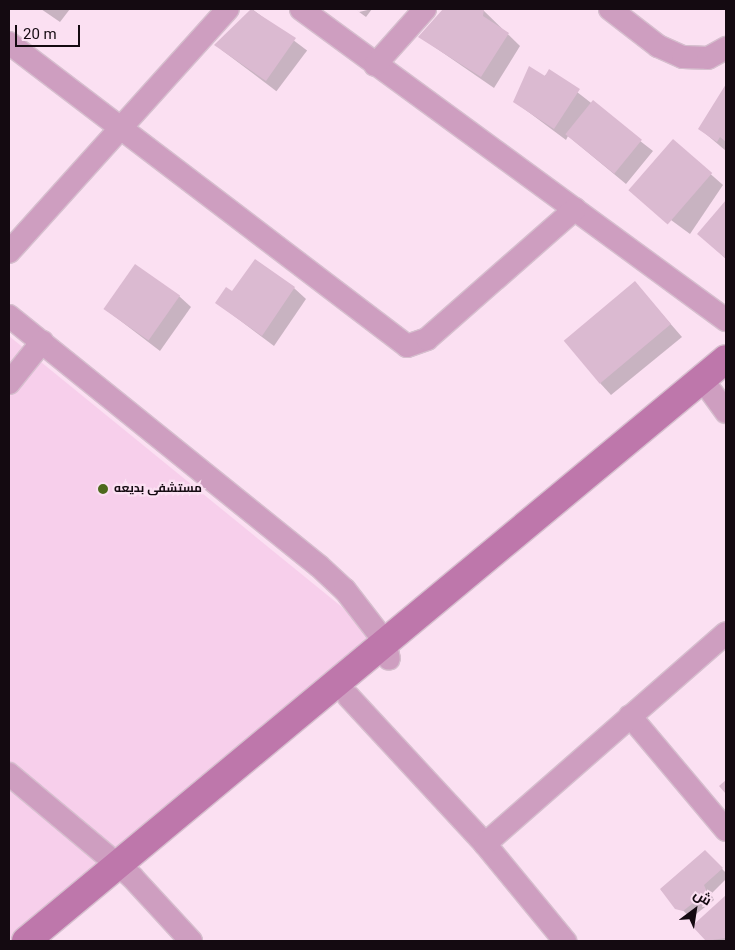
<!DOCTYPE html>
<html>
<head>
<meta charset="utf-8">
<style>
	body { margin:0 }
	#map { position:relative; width:735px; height:950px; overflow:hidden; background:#fbe0f2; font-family:Roboto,Cairo,sans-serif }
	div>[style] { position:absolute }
	.built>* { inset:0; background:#f7cfeb }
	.shadow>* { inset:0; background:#0003; transform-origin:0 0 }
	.building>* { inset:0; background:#dbbad1; transform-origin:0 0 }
	.roads { filter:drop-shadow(1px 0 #d6bece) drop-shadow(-1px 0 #d6bece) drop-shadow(0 1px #d6bece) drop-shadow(0 -1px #d6bece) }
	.street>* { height:22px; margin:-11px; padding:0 11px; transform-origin:11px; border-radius:11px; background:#ce9ec0 }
	.secondary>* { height:28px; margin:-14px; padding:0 14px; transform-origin:14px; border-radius:14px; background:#be77ab }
	.dots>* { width:14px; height:14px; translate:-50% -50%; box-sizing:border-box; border:2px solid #fbe0f2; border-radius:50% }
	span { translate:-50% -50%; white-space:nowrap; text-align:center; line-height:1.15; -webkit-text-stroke:4.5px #fbe0f2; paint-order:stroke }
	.poi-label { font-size:12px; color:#140a11; font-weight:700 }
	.left { translate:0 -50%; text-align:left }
	.frame { position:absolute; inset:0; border:10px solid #140a11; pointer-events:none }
	.north { position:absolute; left:670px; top:885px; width:50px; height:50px; -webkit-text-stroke:4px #fbe0f2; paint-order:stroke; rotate:31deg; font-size:14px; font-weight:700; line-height:20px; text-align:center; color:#140a11 }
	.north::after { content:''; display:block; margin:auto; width:18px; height:22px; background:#140a11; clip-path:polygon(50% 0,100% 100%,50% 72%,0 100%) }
	.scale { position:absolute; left:15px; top:25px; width:65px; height:22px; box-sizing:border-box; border:2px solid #140a11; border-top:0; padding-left:6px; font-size:15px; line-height:18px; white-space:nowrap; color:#140a11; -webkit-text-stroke:4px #fbe0f2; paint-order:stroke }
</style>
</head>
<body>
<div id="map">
	<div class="built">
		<div style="clip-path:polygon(9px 336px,385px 642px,17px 941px,9px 941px)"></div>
	</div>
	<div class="shadow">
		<div style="clip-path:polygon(41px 9px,70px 9px,60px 22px)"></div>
		<div style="left:252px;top:9px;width:69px;height:51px;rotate:37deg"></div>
		<div style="clip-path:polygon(355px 9px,359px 12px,372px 9px,366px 17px)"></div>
		<div style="clip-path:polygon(445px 9px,482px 9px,520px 46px,494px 88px,420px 37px)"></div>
		<div style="clip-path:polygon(550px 71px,653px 151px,626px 184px,568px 136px,566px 140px,515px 102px)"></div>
		<div style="clip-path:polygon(726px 87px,726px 151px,700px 129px)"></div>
		<div style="clip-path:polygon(673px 141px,723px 185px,690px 234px,637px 195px)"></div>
		<div style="clip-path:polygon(726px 202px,726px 259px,699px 233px)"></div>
		<div style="clip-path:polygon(635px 283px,682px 337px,611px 395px,600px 383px)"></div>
		<div style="clip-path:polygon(294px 288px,306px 299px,274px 346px,217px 303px,233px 293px)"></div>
		<div style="clip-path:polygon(179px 296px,191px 307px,160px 351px,105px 309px)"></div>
		<div style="clip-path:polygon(705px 851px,726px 873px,726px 879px,711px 894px,714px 900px,691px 918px,661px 890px)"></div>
		<div style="clip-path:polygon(726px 897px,726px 941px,708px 941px,694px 926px)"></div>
	</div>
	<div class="building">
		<div style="clip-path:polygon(251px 9px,296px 38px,266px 81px,214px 45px)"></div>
		<div style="clip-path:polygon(443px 9px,484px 9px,483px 16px,509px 33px,481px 77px,418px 37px)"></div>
		<div style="clip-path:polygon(529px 66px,545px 76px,549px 69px,580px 89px,554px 129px,513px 102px)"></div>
		<div style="clip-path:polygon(726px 84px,726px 142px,720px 137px,717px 142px,698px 129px)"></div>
		<div style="left:593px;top:100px;width:63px;height:44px;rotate:39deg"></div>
		<div style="left:673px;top:139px;width:52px;height:68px;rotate:41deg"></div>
		<div style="clip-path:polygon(726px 200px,726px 259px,697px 234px)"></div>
		<div style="clip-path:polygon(255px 259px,295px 287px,262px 336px,215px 303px,226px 287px,232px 291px)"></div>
		<div style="left:135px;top:264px;width:55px;height:55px;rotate:35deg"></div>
		<div style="left:635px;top:281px;width:56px;height:93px;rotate:50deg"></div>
		<div style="clip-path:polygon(726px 780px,726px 794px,719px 786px)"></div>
		<div style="clip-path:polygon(705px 850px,723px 868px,704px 885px,707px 892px,683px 911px,675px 909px,660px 889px)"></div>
		<div style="clip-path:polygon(726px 895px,726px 938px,706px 941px,692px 926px)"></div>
	</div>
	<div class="roads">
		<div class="street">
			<div style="left:301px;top:9px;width:527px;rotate:36.2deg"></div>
			<div style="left:610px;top:9px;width:61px;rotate:37.6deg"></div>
			<div style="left:658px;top:46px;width:27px;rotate:24deg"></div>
			<div style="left:683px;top:57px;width:25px;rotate:2deg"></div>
			<div style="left:708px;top:58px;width:21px;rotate:-29deg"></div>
			<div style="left:9px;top:43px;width:500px;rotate:37.28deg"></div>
			<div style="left:407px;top:346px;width:21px;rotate:-19deg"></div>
			<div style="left:427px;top:339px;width:197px;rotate:-41.3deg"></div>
			<div style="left:375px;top:65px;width:75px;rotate:-48.2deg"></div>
			<div style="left:9px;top:252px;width:327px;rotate:-48deg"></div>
			<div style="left:9px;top:316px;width:398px;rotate:38.9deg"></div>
			<div style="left:319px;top:566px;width:35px;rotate:43deg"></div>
			<div style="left:345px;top:590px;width:66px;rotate:52.4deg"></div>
			<div style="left:385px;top:642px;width:17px;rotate:77deg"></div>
			<div style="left:9px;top:383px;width:53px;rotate:-51.2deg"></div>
			<div style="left:710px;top:390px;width:27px;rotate:54deg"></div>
			<div style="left:349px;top:697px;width:200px;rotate:47.2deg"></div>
			<div style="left:485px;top:844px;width:126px;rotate:50.5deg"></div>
			<div style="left:630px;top:716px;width:149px;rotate:49.9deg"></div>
			<div style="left:9px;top:774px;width:160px;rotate:39.9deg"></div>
			<div style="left:132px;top:877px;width:87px;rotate:47.3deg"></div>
			<div style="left:485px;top:844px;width:320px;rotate:-41.2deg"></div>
		</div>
		<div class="secondary">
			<div style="left:26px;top:941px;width:910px;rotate:-39.74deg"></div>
		</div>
	</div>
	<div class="dots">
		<div style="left:103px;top:489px;background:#4d691c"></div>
	</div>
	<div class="poi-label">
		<span class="left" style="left:114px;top:489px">مستشفى بديعه</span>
	</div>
	<div class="frame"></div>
	<div class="north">ش</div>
	<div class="scale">20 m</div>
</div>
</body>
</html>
